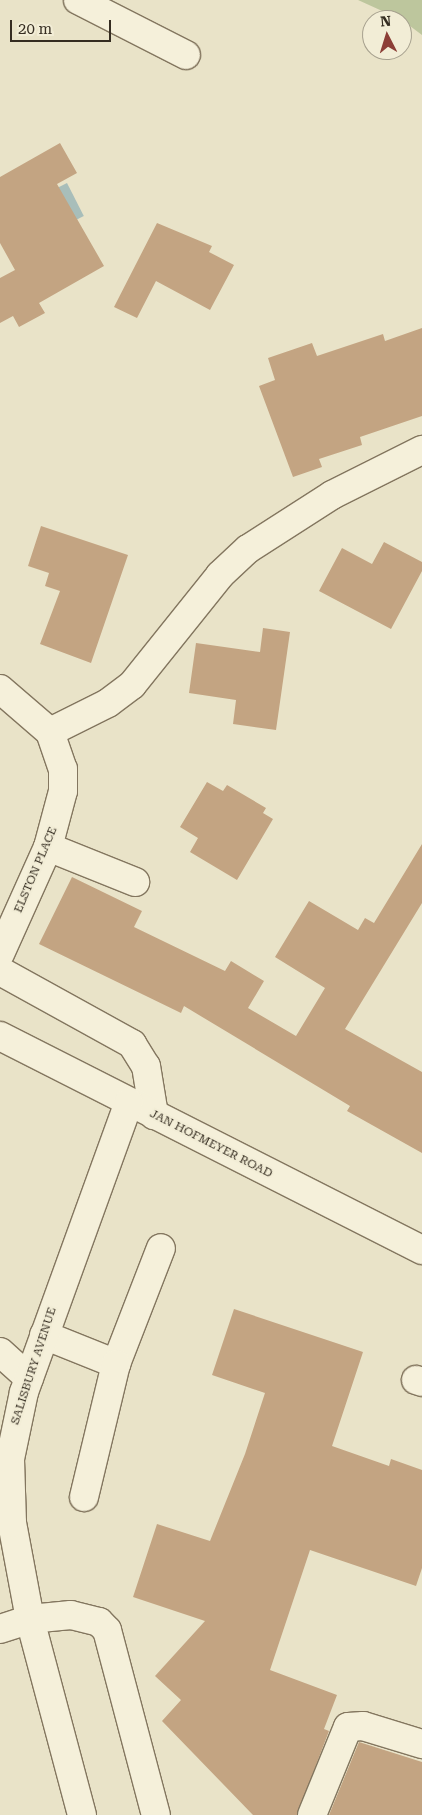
<!DOCTYPE html>
<html>
<head>
<meta charset="utf-8">
<style>
	body { margin:0 }
	#map { position:relative; width:422px; height:1815px; overflow:hidden; background:#e9e3c8; font-family:"Roboto Serif",serif }
	div>[style] { position:absolute }
	.green>* { inset:0; background:#bdc69d }
	.water>* { inset:0; background:#a8beba; transform-origin:0 0 }
	.building>* { inset:0; background:#c3a482 }
	.roads { filter:drop-shadow(1px 0 #83765f) drop-shadow(-1px 0 #83765f) drop-shadow(0 1px #83765f) drop-shadow(0 -1px #83765f) }
	.minor>* { height:28px; margin:-14px; padding:0 14px; transform-origin:14px; border-radius:14px; background:#f5f0da }
	span { translate:-50% -50%; white-space:nowrap; text-align:center; line-height:1.15; -webkit-text-stroke:4px #f2edd6; paint-order:stroke }
	.street-label { font-size:12px; color:#352d21 }
	.north { position:absolute; left:362px; top:10px; width:50px; height:50px; box-sizing:border-box; background:#f2edd6; border:1px solid #a6a08e; border-radius:50%; rotate:355deg; font-size:14px; font-weight:700; line-height:20px; text-align:center; color:#352d21 }
	.north::after { content:''; display:block; margin:auto; width:18px; height:22px; background:#8c3e36; clip-path:polygon(50% 0,100% 100%,50% 72%,0 100%) }
	.scale { position:absolute; left:10px; top:20px; width:101px; height:22px; box-sizing:border-box; border:2px solid #352d21; border-top:0; padding-left:6px; font-size:15px; line-height:18px; white-space:nowrap; color:#352d21; -webkit-text-stroke:4px #f2edd6; paint-order:stroke }
</style>
</head>
<body>
<div id="map">
	<div class="green">
		<div style="clip-path:polygon(358px 0,422px 0,422px 35px,402px 20px)"></div>
	</div>
	<div class="water">
		<div style="left:67px;top:183px;width:37px;height:20px;rotate:63deg"></div>
	</div>
	<div class="building">
		<div style="clip-path:polygon(60px 143px,77px 173px,57px 184px,104px 266px,39px 303px,45px 313px,19px 327px,13px 316px,0 323px,0 278px,15px 270px,0 243px,0 177px)"></div>
		<div style="clip-path:polygon(157px 223px,212px 246px,209px 252px,234px 265px,210px 310px,156px 281px,137px 318px,114px 307px)"></div>
		<div style="clip-path:polygon(422px 328px,422px 416px,360px 437px,362px 445px,319px 459px,322px 467px,293px 477px,259px 386px,275px 380px,268px 358px,312px 343px,317px 356px,383px 334px,385px 341px)"></div>
		<div style="clip-path:polygon(41px 526px,128px 555px,91px 663px,40px 644px,60px 591px,45px 586px,49px 573px,28px 566px)"></div>
		<div style="clip-path:polygon(384px 542px,422px 562px,422px 571px,391px 629px,319px 591px,342px 548px,372px 564px)"></div>
		<div style="clip-path:polygon(263px 628px,290px 632px,276px 730px,233px 724px,236px 700px,189px 693px,196px 643px,260px 652px)"></div>
		<div style="clip-path:polygon(207px 782px,223px 791px,227px 785px,266px 808px,263px 813px,273px 819px,237px 880px,190px 852px,198px 838px,180px 827px)"></div>
		<div style="clip-path:polygon(422px 844px,422px 903px,345px 1029px,422px 1072px,422px 1153px,347px 1111px,350px 1106px,184px 1006px,181px 1013px,39px 944px,72px 877px,142px 911px,134px 927px,225px 971px,231px 961px,264px 981px,248px 1008px,296px 1036px,325px 988px,275px 957px,309px 901px,358px 930px,365px 918px,374px 923px)"></div>
		<div style="clip-path:polygon(234px 1309px,363px 1352px,332px 1446px,389px 1466px,391px 1459px,422px 1470px,422px 1568px,416px 1586px,310px 1550px,270px 1670px,337px 1695px,324px 1729px,329px 1731px,297px 1815px,253px 1815px,162px 1721px,181px 1700px,155px 1676px,205px 1621px,133px 1597px,157px 1524px,210px 1541px,245px 1454px,265px 1393px,212px 1375px)"></div>
		<div style="clip-path:polygon(359px 1742px,422px 1762px,422px 1815px,329px 1815px)"></div>
	</div>
	<div class="roads">
		<div class="minor">
			<div style="left:78px;top:0;width:121px;rotate:27deg"></div>
			<div style="left:0;top:689px;width:66px;rotate:40.7deg"></div>
			<div style="left:50px;top:732px;width:39px;rotate:71deg"></div>
			<div style="left:63px;top:769px;width:22px;rotate:90deg"></div>
			<div style="left:63px;top:791px;width:58px;rotate:105deg"></div>
			<div style="left:48px;top:847px;width:117px;rotate:114.2deg"></div>
			<div style="left:50px;top:732px;width:65px;rotate:-26.6deg"></div>
			<div style="left:108px;top:703px;width:30px;rotate:-37deg"></div>
			<div style="left:132px;top:685px;width:141px;rotate:-51.3deg"></div>
			<div style="left:220px;top:575px;width:38px;rotate:-43deg"></div>
			<div style="left:248px;top:549px;width:100px;rotate:-32.7deg"></div>
			<div style="left:332px;top:495px;width:101px;rotate:-26.6deg"></div>
			<div style="left:48px;top:847px;width:94px;rotate:21.9deg"></div>
			<div style="left:0;top:971px;width:151px;rotate:28.9deg"></div>
			<div style="left:132px;top:1044px;width:26px;rotate:58deg"></div>
			<div style="left:146px;top:1066px;width:50px;rotate:80.7deg"></div>
			<div style="left:0;top:1036px;width:473px;rotate:26.9deg"></div>
			<div style="left:44px;top:1335px;width:78px;rotate:21.9deg"></div>
			<div style="left:116px;top:1364px;width:124px;rotate:-68.8deg"></div>
			<div style="left:0;top:1352px;width:39px;rotate:42deg"></div>
			<div style="left:416px;top:1380px;width:6px;rotate:18deg"></div>
			<div style="left:84px;top:1497px;width:137px;rotate:-76.5deg"></div>
			<div style="left:0;top:1629px;width:32px;rotate:-18deg"></div>
			<div style="left:30px;top:1619px;width:41px;rotate:-5.6deg"></div>
			<div style="left:71px;top:1615px;width:29px;rotate:14deg"></div>
			<div style="left:99px;top:1622px;width:11px;rotate:45deg"></div>
			<div style="left:107px;top:1630px;width:191px;rotate:75.2deg"></div>
			<div style="left:82px;top:1815px;width:203px;rotate:-104.9deg"></div>
			<div style="left:30px;top:1619px;width:98px;rotate:-100.6deg"></div>
			<div style="left:12px;top:1523px;width:64px;rotate:-91.8deg"></div>
			<div style="left:10px;top:1459px;width:68px;rotate:-78.2deg"></div>
			<div style="left:24px;top:1392px;width:308px;rotate:-70.1deg"></div>
			<div style="left:312px;top:1815px;width:95px;rotate:-67.8deg"></div>
			<div style="left:348px;top:1727px;width:15px;rotate:-4deg"></div>
			<div style="left:363px;top:1726px;width:62px;rotate:17deg"></div>
		</div>
	</div>
	<div class="street-label">
		<span style="left:36px;top:870px;rotate:-67deg">ELSTON PLACE</span>
		<span style="left:211px;top:1144px;rotate:27deg">JAN HOFMEYER ROAD</span>
		<span style="left:34px;top:1366px;rotate:-72deg">SALISBURY AVENUE</span>
	</div>
	<div class="north">N</div>
	<div class="scale">20 m</div>
</div>
</body>
</html>
